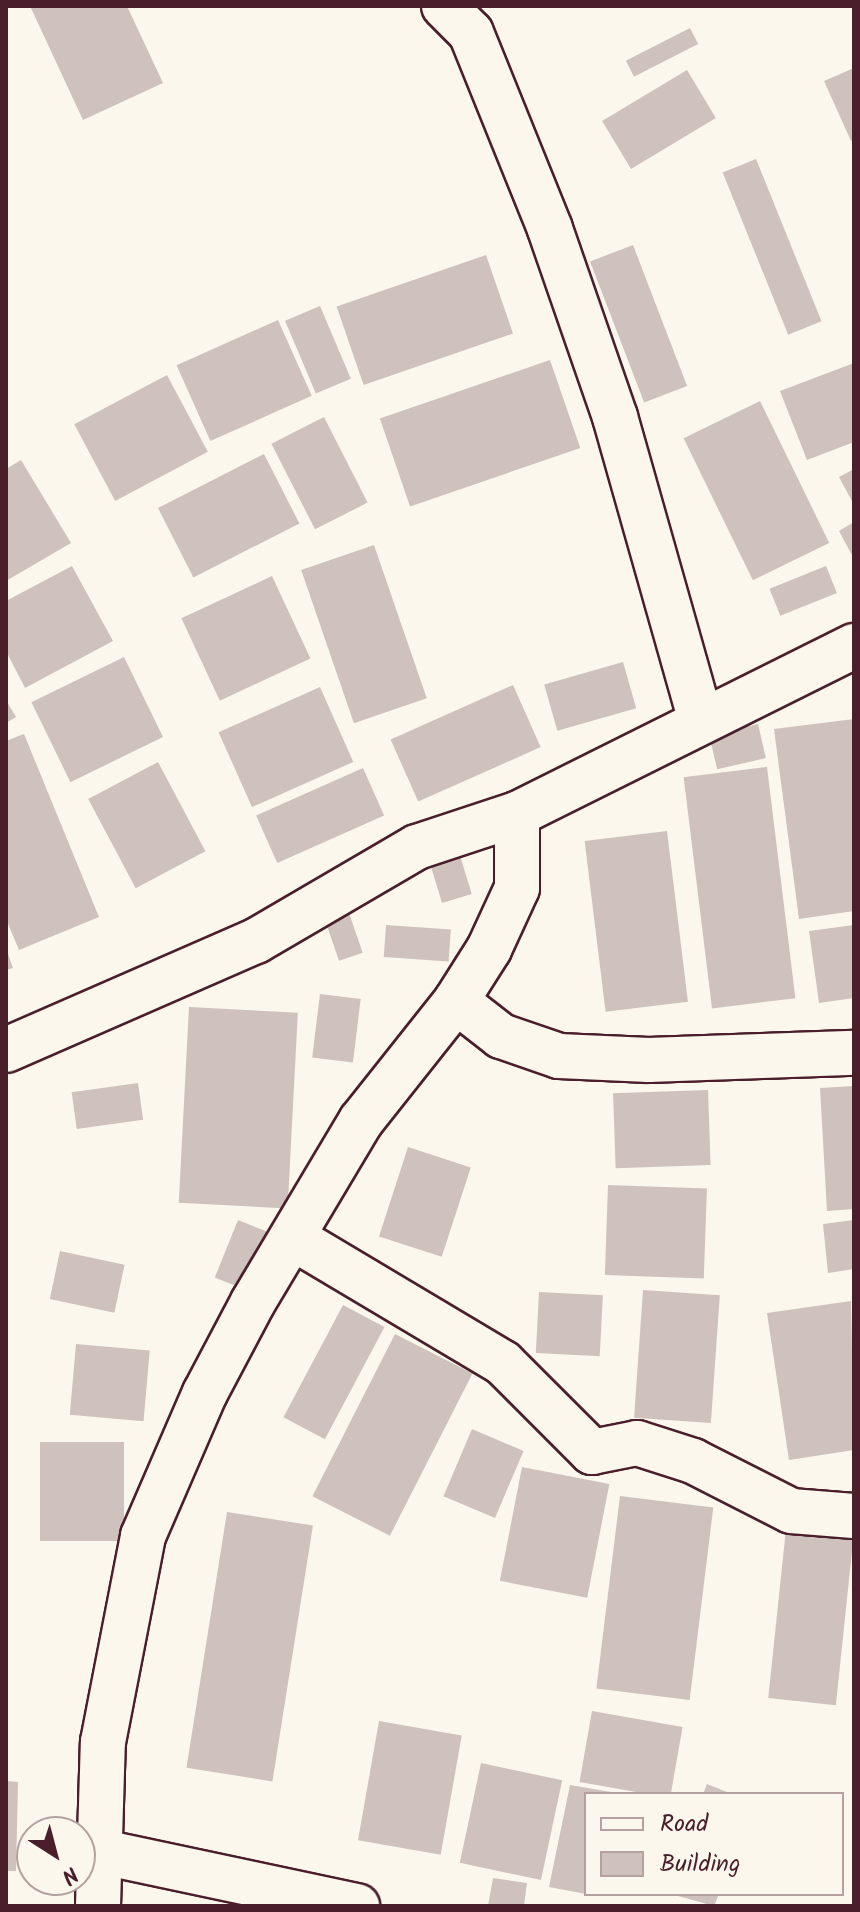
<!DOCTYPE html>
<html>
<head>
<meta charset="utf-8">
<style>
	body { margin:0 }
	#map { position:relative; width:860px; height:1912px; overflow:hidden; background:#fbf7ec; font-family:Kalam,sans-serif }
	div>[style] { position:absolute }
	.building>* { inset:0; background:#cfc2bc; transform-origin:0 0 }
	.roads { filter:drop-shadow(2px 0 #4a1f2b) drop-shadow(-2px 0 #4a1f2b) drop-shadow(0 2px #4a1f2b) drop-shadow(0 -2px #4a1f2b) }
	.minor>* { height:44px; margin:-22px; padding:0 22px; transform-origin:22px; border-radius:22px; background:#fbf7ec }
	span { translate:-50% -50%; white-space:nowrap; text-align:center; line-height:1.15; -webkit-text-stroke:7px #fbf7ec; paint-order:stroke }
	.frame { position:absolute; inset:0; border:8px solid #4a1f2b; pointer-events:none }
	.legend { position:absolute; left:584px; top:1792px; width:260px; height:104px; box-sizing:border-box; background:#fbf7ec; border:2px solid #b4a19f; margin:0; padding:10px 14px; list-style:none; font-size:24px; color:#4a1f2b }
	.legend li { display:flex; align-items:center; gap:16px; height:40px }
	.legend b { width:40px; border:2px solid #b4a19f }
	.north { position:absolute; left:16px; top:1816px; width:80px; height:80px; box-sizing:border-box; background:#fbf7ec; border:2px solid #b4a19f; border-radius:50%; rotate:144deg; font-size:22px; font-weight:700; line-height:32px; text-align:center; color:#4a1f2b }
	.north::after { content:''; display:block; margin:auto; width:28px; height:36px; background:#4a1f2b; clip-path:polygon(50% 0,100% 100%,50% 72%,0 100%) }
</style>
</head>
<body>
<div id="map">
	<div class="building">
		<div style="clip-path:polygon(30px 6px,127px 6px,163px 83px,83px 120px)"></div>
		<div style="left:690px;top:28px;width:18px;height:72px;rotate:63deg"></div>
		<div style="clip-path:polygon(854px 68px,854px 140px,851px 141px,824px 81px)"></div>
		<div style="left:687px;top:70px;width:56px;height:99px;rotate:59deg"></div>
		<div style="left:756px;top:159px;width:175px;height:36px;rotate:68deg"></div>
		<div style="left:633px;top:245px;width:151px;height:46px;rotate:69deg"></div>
		<div style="left:486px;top:255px;width:83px;height:158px;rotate:71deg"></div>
		<div style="left:320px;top:306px;width:79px;height:38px;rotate:67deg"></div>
		<div style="left:278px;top:320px;width:83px;height:111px;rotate:66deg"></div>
		<div style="left:550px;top:360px;width:93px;height:180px;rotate:71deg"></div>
		<div style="clip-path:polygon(854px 363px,854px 442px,807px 460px,780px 391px)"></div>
		<div style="left:167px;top:375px;width:87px;height:105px;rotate:62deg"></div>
		<div style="left:760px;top:401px;width:158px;height:85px;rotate:64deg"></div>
		<div style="left:324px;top:417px;width:96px;height:59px;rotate:63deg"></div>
		<div style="left:264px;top:454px;width:78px;height:119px;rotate:63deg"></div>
		<div style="clip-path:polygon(21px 460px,71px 543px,6px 581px,6px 469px)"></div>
		<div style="clip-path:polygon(854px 469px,854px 505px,839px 477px)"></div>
		<div style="clip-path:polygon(854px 522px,854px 559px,839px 531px)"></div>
		<div style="left:374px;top:545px;width:162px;height:77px;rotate:71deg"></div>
		<div style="clip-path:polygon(72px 566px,113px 641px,25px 688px,6px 651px,6px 601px)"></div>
		<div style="left:826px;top:566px;width:29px;height:61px;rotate:68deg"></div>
		<div style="left:272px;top:576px;width:91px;height:100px;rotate:65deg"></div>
		<div style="left:124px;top:657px;width:89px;height:103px;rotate:64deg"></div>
		<div style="left:623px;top:662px;width:48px;height:82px;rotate:74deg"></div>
		<div style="left:513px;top:685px;width:68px;height:134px;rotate:66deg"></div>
		<div style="left:320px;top:687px;width:82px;height:111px;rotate:66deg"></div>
		<div style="clip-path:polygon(6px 700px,16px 717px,6px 723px)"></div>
		<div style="clip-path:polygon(854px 719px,854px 911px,799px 919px,774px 729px)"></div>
		<div style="left:758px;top:724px;width:35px;height:50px;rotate:77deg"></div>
		<div style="clip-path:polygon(24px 734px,99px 917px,19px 950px,6px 919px,6px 741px)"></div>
		<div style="left:158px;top:762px;width:101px;height:79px;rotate:62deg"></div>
		<div style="left:767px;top:767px;width:233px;height:84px;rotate:83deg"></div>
		<div style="left:363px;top:768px;width:52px;height:117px;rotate:66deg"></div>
		<div style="left:667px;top:831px;width:172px;height:83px;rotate:83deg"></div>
		<div style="left:458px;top:849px;width:47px;height:31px;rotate:73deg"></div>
		<div style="left:349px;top:913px;width:42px;height:25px;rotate:71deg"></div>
		<div style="left:386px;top:925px;width:65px;height:32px;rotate:4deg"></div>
		<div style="clip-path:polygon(854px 925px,854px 998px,819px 1003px,809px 931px)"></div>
		<div style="clip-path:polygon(6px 948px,13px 968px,6px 970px)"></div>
		<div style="left:320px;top:994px;width:41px;height:64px;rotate:7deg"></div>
		<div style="left:189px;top:1007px;width:109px;height:196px;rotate:3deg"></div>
		<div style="left:138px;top:1083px;width:37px;height:67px;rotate:82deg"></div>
		<div style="clip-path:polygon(854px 1086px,854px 1209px,827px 1211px,820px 1088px)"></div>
		<div style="left:708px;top:1090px;width:75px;height:95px;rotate:88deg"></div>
		<div style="left:408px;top:1147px;width:66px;height:94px;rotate:18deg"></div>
		<div style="left:608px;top:1185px;width:99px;height:90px;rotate:2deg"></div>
		<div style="left:238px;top:1220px;width:31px;height:62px;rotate:22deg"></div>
		<div style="clip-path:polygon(854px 1220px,854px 1269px,828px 1273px,823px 1224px)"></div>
		<div style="left:60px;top:1251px;width:66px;height:49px;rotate:12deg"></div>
		<div style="left:643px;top:1290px;width:77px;height:128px;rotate:4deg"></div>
		<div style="left:539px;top:1292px;width:64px;height:61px;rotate:3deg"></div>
		<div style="clip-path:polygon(851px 1301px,854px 1450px,789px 1460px,767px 1313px)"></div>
		<div style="left:343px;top:1305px;width:47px;height:127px;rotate:28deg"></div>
		<div style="left:395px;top:1334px;width:87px;height:182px;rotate:27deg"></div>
		<div style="left:76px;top:1344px;width:74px;height:71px;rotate:5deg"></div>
		<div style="left:472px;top:1429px;width:56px;height:73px;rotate:23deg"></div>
		<div style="left:40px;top:1442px;width:84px;height:99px"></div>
		<div style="left:522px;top:1467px;width:89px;height:116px;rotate:11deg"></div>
		<div style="left:620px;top:1496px;width:94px;height:194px;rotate:7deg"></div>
		<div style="left:227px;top:1512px;width:87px;height:259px;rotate:9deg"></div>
		<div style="left:786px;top:1529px;width:68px;height:170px;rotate:6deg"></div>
		<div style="left:592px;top:1711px;width:92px;height:72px;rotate:10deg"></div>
		<div style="left:379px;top:1721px;width:84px;height:121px;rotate:10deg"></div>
		<div style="left:481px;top:1763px;width:83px;height:102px;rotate:12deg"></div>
		<div style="clip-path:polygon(6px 1781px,18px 1782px,16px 1871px,6px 1871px)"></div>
		<div style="clip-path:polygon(707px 1784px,732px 1794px,703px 1794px)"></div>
		<div style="clip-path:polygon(570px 1785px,611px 1792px,586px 1794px,586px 1894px,549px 1887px)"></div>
		<div style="clip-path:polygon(493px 1878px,527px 1883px,524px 1906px,488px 1906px)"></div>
		<div style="clip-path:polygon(671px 1894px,719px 1894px,714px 1906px)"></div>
	</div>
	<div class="roads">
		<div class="minor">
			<div style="left:444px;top:6px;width:38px;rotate:45deg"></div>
			<div style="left:471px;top:33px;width:211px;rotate:68deg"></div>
			<div style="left:550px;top:229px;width:199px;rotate:70.9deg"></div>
			<div style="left:615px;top:417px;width:315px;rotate:74.2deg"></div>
			<div style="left:456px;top:1001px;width:57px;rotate:37.9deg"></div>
			<div style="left:501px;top:1036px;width:61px;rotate:19deg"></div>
			<div style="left:559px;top:1056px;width:90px;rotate:2.5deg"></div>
			<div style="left:649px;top:1060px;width:205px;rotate:-2deg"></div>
			<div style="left:6px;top:1050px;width:273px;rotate:-23.6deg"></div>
			<div style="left:256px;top:941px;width:186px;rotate:-30.3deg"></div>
			<div style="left:417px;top:847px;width:105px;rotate:-18.3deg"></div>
			<div style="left:517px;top:814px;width:377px;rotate:-26.5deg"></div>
			<div style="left:295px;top:1239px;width:242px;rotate:30.8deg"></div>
			<div style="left:503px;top:1363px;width:126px;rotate:45deg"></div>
			<div style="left:592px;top:1452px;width:46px;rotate:-11.3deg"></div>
			<div style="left:637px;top:1443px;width:59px;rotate:17.8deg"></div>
			<div style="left:693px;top:1461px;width:110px;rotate:27deg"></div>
			<div style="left:791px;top:1511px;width:63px;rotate:4.5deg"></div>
			<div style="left:98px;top:1851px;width:265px;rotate:12deg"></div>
			<div style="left:98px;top:1906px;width:164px;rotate:-88.3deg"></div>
			<div style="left:103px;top:1742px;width:210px;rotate:-79deg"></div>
			<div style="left:143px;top:1536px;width:156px;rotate:-66.6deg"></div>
			<div style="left:205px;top:1393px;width:103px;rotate:-62.2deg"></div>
			<div style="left:253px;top:1302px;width:211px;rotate:-59.2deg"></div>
			<div style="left:361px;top:1121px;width:153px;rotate:-51.6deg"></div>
			<div style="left:456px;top:1001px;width:62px;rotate:-57.6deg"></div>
			<div style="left:489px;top:949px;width:67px;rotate:-65.3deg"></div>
			<div style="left:517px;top:888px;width:74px;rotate:-90deg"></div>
		</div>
	</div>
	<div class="frame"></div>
	<ul class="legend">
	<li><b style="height:10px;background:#fbf7ec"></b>Road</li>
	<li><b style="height:22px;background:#cfc2bc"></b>Building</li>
	</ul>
	<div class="north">N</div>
</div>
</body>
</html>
